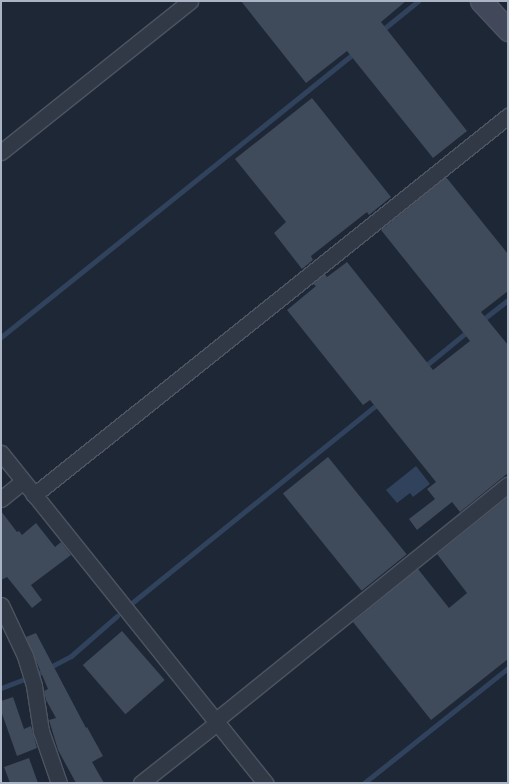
<!DOCTYPE html>
<html>
<head>
<meta charset="utf-8">
<style>
	body { margin:0 }
	#map { position:relative; width:509px; height:784px; overflow:hidden; background:#1e2735; font-family:Cabin,sans-serif }
	div>[style] { position:absolute }
	.water>* { inset:0; background:#31425d }
	.stream>* { height:5px; margin:-2.5px; padding:0 2.5px; transform-origin:2.5px; border-radius:2.5px; background:#31425d }
	.building>* { inset:0; background:#3f4a5b; transform-origin:0 0 }
	.roads { filter:drop-shadow(1px 0 #4c5461) drop-shadow(-1px 0 #4c5461) drop-shadow(0 1px #4c5461) drop-shadow(0 -1px #4c5461) }
	.street>* { height:15px; margin:-7.5px; padding:0 7.5px; transform-origin:7.5px; border-radius:7.5px; background:#323946 }
	.secondary>* { height:21px; margin:-10.5px; padding:0 10.5px; transform-origin:10.5px; border-radius:10.5px; background:#404859 }
	span { translate:-50% -50%; white-space:nowrap; text-align:center; line-height:1.15; -webkit-text-stroke:4.5px #171f2a; paint-order:stroke }
	.frame { position:absolute; inset:0; border:2px solid #abb4c4; pointer-events:none }
</style>
</head>
<body>
<div id="map">
	<div class="water">
		<div style="clip-path:polygon(416px 466px,430px 484px,413px 497px,410px 493px,397px 503px,386px 490px)"></div>
	</div>
	<div class="stream">
		<div style="left:381px;top:31px;width:48px;rotate:-39deg"></div>
		<div style="left:481px;top:321px;width:34px;rotate:-38deg"></div>
		<div style="left:1px;top:337px;width:454px;rotate:-38.8deg"></div>
		<div style="left:424px;top:367px;width:57px;rotate:-39.3deg"></div>
		<div style="left:133px;top:602px;width:316px;rotate:-39deg"></div>
		<div style="left:35px;top:675px;width:41px;rotate:-27.8deg"></div>
		<div style="left:71px;top:656px;width:61px;rotate:-41deg"></div>
		<div style="left:1px;top:688px;width:28px;rotate:-21deg"></div>
		<div style="left:364px;top:783px;width:184px;rotate:-38.6deg"></div>
	</div>
	<div class="building">
		<div style="clip-path:polygon(241px 1px,406px 1px,381px 22px,467px 131px,433px 158px,347px 51px,306px 83px)"></div>
		<div style="clip-path:polygon(312px 98px,391px 197px,369px 215px,367px 212px,311px 256px,313px 260px,302px 269px,274px 233px,286px 222px,235px 159px)"></div>
		<div style="clip-path:polygon(446px 177px,508px 254px,508px 291px,481px 312px,508px 345px,508px 473px,460px 512px,452px 502px,417px 530px,409px 519px,435px 499px,427px 489px,436px 482px,370px 400px,363px 405px,287px 310px,316px 286px,313px 284px,325px 274px,327px 277px,347px 262px,433px 370px,470px 341px,381px 230px)"></div>
		<div style="left:328px;top:457px;width:125px;height:58px;rotate:51deg"></div>
		<div style="clip-path:polygon(508px 497px,508px 659px,431px 720px,353px 622px,418px 569px,449px 608px,467px 593px,437px 554px)"></div>
		<div style="clip-path:polygon(1px 511px,17px 532px,19px 531px,22px 535px,36px 523px,55px 547px,61px 542px,71px 555px,31px 585px,42px 600px,32px 608px,7px 577px,1px 580px)"></div>
		<div style="left:122px;top:631px;width:65px;height:52px;rotate:49deg"></div>
		<div style="clip-path:polygon(36px 633px,86px 728px,87px 727px,103px 756px,92px 762px,104px 783px,76px 783px,58px 750px,49px 720px,56px 718px,46px 700px,44px 691px,48px 689px,26px 637px)"></div>
		<div style="clip-path:polygon(13px 697px,24px 729px,31px 726px,37px 748px,17px 756px,1px 711px,1px 701px)"></div>
		<div style="clip-path:polygon(29px 758px,38px 783px,10px 783px,4px 767px)"></div>
	</div>
	<div class="roads">
		<div class="street">
			<div style="left:1px;top:152px;width:242px;rotate:-38.6deg"></div>
			<div style="left:1px;top:453px;width:423px;rotate:51.3deg"></div>
			<div style="left:34px;top:495px;width:607px;rotate:-38.65deg"></div>
			<div style="left:1px;top:499px;width:28px;rotate:-39deg"></div>
			<div style="left:1px;top:605px;width:56px;rotate:64.8deg"></div>
			<div style="left:25px;top:656px;width:31px;rotate:73deg"></div>
			<div style="left:34px;top:686px;width:46px;rotate:81.2deg"></div>
			<div style="left:41px;top:731px;width:55px;rotate:70.9deg"></div>
			<div style="left:215px;top:721px;width:376px;rotate:-38.9deg"></div>
			<div style="left:141px;top:783px;width:97px;rotate:-38.3deg"></div>
		</div>
		<div class="secondary">
			<div style="left:481px;top:1px;width:40px;rotate:47deg"></div>
		</div>
	</div>
	<div class="frame"></div>
</div>
</body>
</html>
